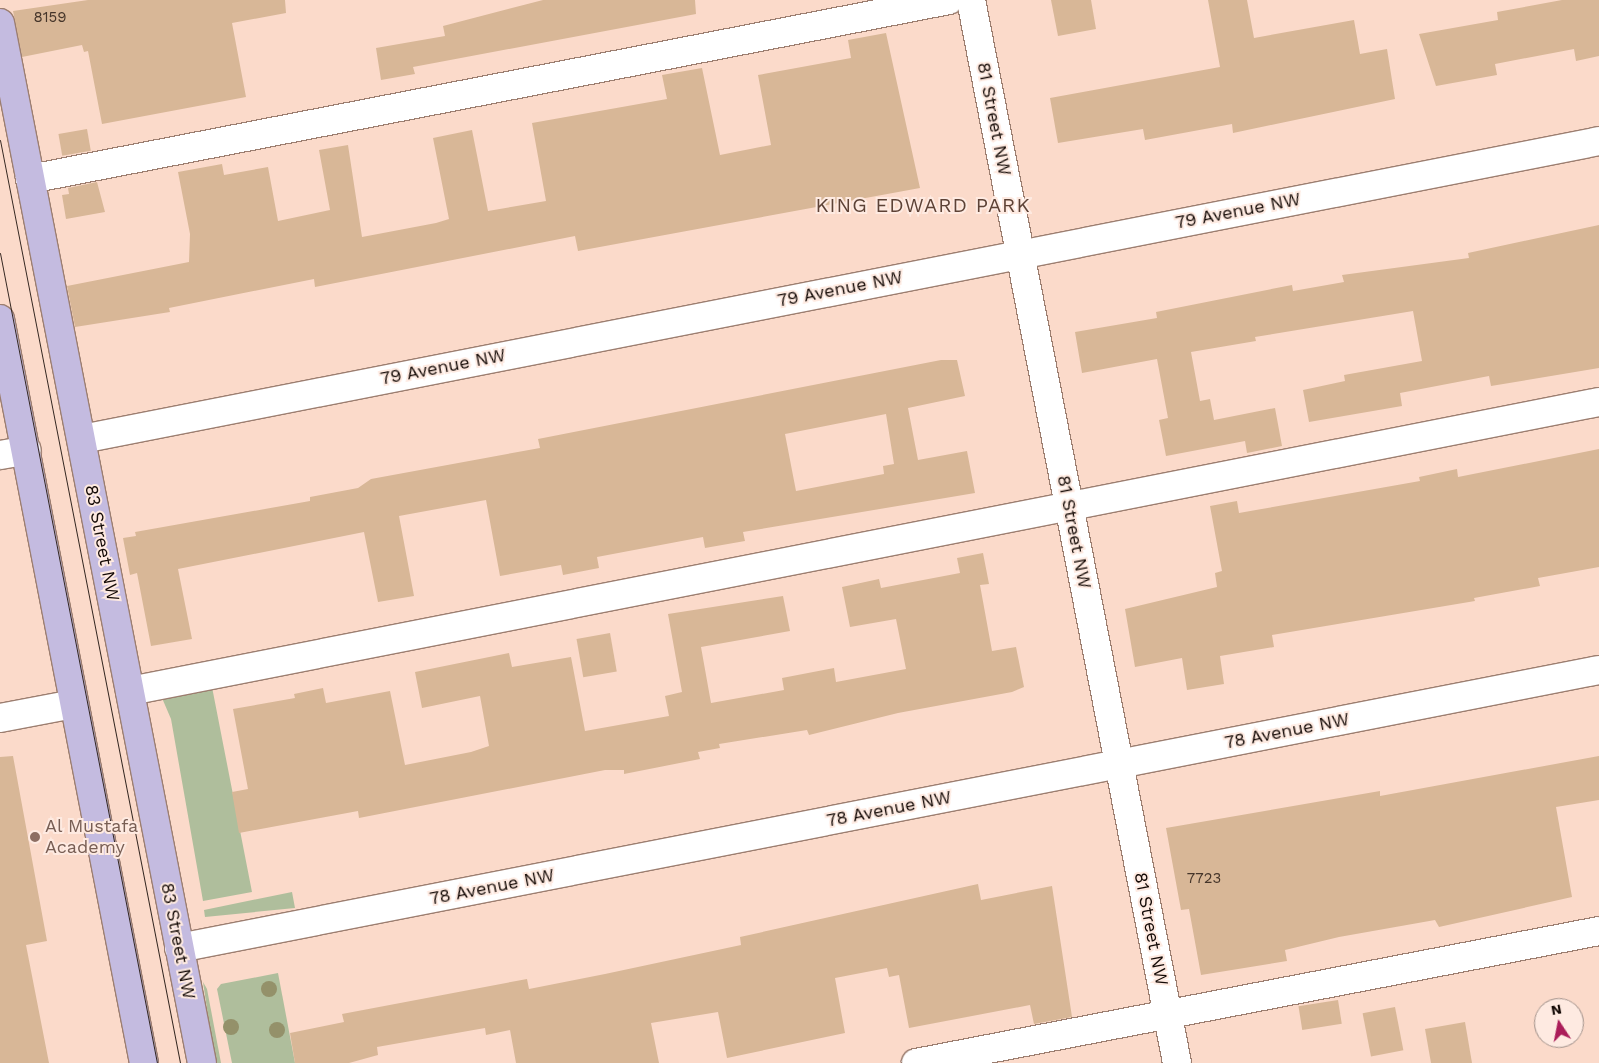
<!DOCTYPE html>
<html>
<head>
<meta charset="utf-8">
<style>
	body { margin:0 }
	#map { position:relative; width:1599px; height:1063px; overflow:hidden; background:#fbdaca; font-family:"Work Sans",sans-serif }
	div>[style] { position:absolute }
	.green>* { inset:0; background:#afbe9c }
	.building>* { inset:0; background:#d8b797; transform-origin:0 0 }
	.roads { filter:drop-shadow(1px 0 #9c7e70) drop-shadow(-1px 0 #9c7e70) drop-shadow(0 1px #9c7e70) drop-shadow(0 -1px #9c7e70) }
	.minor>* { height:28px; margin:-14px; padding:0 14px; transform-origin:14px; border-radius:14px; background:#fff }
	.major>* { height:28px; margin:-14px; padding:0 14px; transform-origin:14px; border-radius:14px; background:#c4bbe0 }
	.tram>* { height:1px; margin:-0.5px; padding:0 0.5px; transform-origin:0.5px; border-radius:0.5px; background:#332620 }
	.trees>* { width:16px; height:16px; margin:-8px; border-radius:50%; background:#94916a }
	.dots>* { width:14px; height:14px; translate:-50% -50%; box-sizing:border-box; border:2px solid #feeae1; border-radius:50% }
	span { translate:-50% -50%; white-space:nowrap; text-align:center; line-height:1.15; -webkit-text-stroke:4px #feeae1; paint-order:stroke }
	.number-label { font-size:15px; color:#45352a }
	.number-label span { -webkit-text-stroke-width:0 }
	.street-label { font-size:18px; color:#140a06 }
	.education-label { font-size:18px; color:#785e54 }
	.left { translate:0 -50%; text-align:left }
	.quarter-label { font-size:20px; color:#5d4236; letter-spacing:1px }
	.north { position:absolute; left:1534px; top:998px; width:50px; height:50px; box-sizing:border-box; background:#feeae1; border:1px solid #a09089; border-radius:50%; rotate:349deg; font-size:14px; font-weight:700; line-height:20px; text-align:center; color:#140a06 }
	.north::after { content:''; display:block; margin:auto; width:18px; height:22px; background:#ab1d59; clip-path:polygon(50% 0,100% 100%,50% 72%,0 100%) }
</style>
</head>
<body>
<div id="map">
	<div class="green">
		<div style="clip-path:polygon(212px 687px,252px 892px,203px 901px,171px 719px,162px 698px)"></div>
		<div style="clip-path:polygon(292px 892px,295px 908px,205px 917px,204px 910px)"></div>
		<div style="clip-path:polygon(278px 973px,295px 1063px,232px 1063px,217px 989px,221px 984px)"></div>
		<div style="clip-path:polygon(203px 982px,207px 989px,221px 1063px,215px 1063px)"></div>
	</div>
	<div class="building">
		<div style="clip-path:polygon(88px 0,285px 0,286px 13px,232px 23px,246px 97px,102px 124px,88px 51px,84px 52px,82px 45px,22px 57px,13px 11px)"></div>
		<div style="clip-path:polygon(543px 0,695px 0,696px 14px,413px 67px,415px 74px,381px 80px,376px 48px,445px 36px,443px 26px)"></div>
		<div style="clip-path:polygon(1051px 0,1091px 0,1096px 29px,1058px 36px)"></div>
		<div style="clip-path:polygon(1208px 0,1247px 0,1254px 38px,1354px 20px,1360px 54px,1387px 49px,1395px 99px,1233px 133px,1232px 124px,1145px 140px,1143px 129px,1058px 143px,1050px 98px,1220px 67px)"></div>
		<div style="clip-path:polygon(1562px 0,1599px 0,1599px 56px,1576px 61px,1574px 49px,1495px 64px,1497px 75px,1436px 86px,1419px 34px,1498px 20px,1497px 12px)"></div>
		<div style="clip-path:polygon(886px 33px,920px 188px,578px 251px,575px 236px,315px 287px,314px 279px,169px 308px,170px 312px,75px 327px,67px 286px,189px 262px,190px 234px,178px 172px,222px 164px,224px 175px,268px 167px,278px 221px,330px 210px,319px 150px,348px 145px,362px 237px,436px 223px,449px 219px,433px 138px,472px 130px,488px 211px,546px 201px,532px 123px,667px 99px,662px 75px,702px 68px,720px 155px,771px 145px,758px 75px,851px 58px,848px 40px)"></div>
		<div style="left:87px;top:129px;width:22px;height:29px;rotate:80deg"></div>
		<div style="clip-path:polygon(97px 182px,105px 212px,66px 219px,62px 195px,69px 194px,68px 188px)"></div>
		<div style="clip-path:polygon(1599px 225px,1599px 368px,1491px 386px,1489px 376px,1400px 393px,1402px 406px,1309px 422px,1303px 390px,1345px 381px,1344px 375px,1422px 361px,1413px 311px,1255px 337px,1256px 341px,1191px 352px,1200px 401px,1210px 399px,1214px 420px,1275px 408px,1282px 446px,1247px 453px,1245px 441px,1166px 456px,1159px 420px,1168px 418px,1157px 359px,1082px 373px,1075px 332px,1157px 318px,1156px 312px,1292px 285px,1293px 291px,1344px 282px,1342px 275px,1469px 258px,1468px 253px)"></div>
		<div style="clip-path:polygon(evenodd,941px 360px,957px 360px,965px 396px,908px 408px,918px 460px,967px 451px,975px 493px,743px 532px,745px 541px,705px 548px,703px 537px,597px 557px,599px 568px,563px 575px,561px 565px,500px 576px,486px 500px,399px 516px,414px 596px,378px 602px,364px 532px,178px 569px,192px 639px,151px 646px,137px 573px,130px 575px,123px 538px,136px 536px,135px 532px,310px 501px,310px 497px,358px 488px,371px 479px,540px 448px,538px 439px,941px 360px,886px 414px,894px 464px,883px 466px,884px 474px,796px 491px,785px 434px,886px 414px)"></div>
		<div style="clip-path:polygon(1599px 449px,1599px 567px,1538px 578px,1540px 586px,1474px 598px,1475px 601px,1272px 635px,1274px 647px,1220px 656px,1224px 684px,1187px 690px,1182px 658px,1135px 667px,1125px 609px,1217px 587px,1215px 573px,1222px 571px,1210px 506px,1237px 501px,1239px 513px,1420px 481px,1419px 477px,1457px 469px,1458px 477px)"></div>
		<div style="clip-path:polygon(983px 553px,989px 584px,980px 585px,992px 651px,1016px 647px,1024px 687px,1012px 692px,898px 713px,809px 735px,807px 730px,719px 744px,720px 748px,698px 752px,700px 759px,624px 774px,624px 770px,605px 770px,359px 818px,358px 811px,239px 833px,232px 792px,248px 789px,233px 709px,295px 698px,294px 694px,323px 688px,326px 703px,390px 691px,405px 765px,471px 752px,489px 746px,480px 696px,422px 708px,415px 672px,509px 653px,512px 667px,571px 657px,585px 731px,669px 716px,665px 696px,682px 692px,668px 614px,783px 596px,790px 631px,701px 647px,711px 703px,784px 690px,782px 678px,834px 668px,836px 682px,906px 669px,896px 619px,850px 627px,842px 587px,879px 579px,881px 588px,960px 573px,957px 558px)"></div>
		<div style="left:610px;top:633px;width:39px;height:34px;rotate:80deg"></div>
		<div style="clip-path:polygon(13px 756px,47px 941px,26px 945px,49px 1063px,0 1063px,0 757px)"></div>
		<div style="clip-path:polygon(1599px 756px,1599px 800px,1556px 807px,1572px 897px,1439px 927px,1435px 920px,1339px 937px,1285px 950px,1287px 961px,1201px 975px,1189px 909px,1181px 910px,1166px 828px,1380px 791px,1380px 796px)"></div>
		<div style="clip-path:polygon(978px 884px,981px 900px,1052px 886px,1072px 1017px,1034px 1024px,1030px 1005px,909px 1028px,899px 975px,889px 977px,887px 968px,835px 978px,845px 1033px,727px 1058px,718px 1012px,651px 1023px,659px 1063px,516px 1063px,510px 1030px,486px 1035px,485px 1028px,377px 1047px,378px 1055px,349px 1063px,295px 1063px,290px 1033px,344px 1022px,342px 1014px,527px 979px,529px 989px,605px 974px,741px 945px,740px 937px)"></div>
		<div style="left:1338px;top:1000px;width:24px;height:40px;rotate:81deg"></div>
		<div style="left:1395px;top:1007px;width:44px;height:33px;rotate:79deg"></div>
		<div style="clip-path:polygon(1465px 1022px,1472px 1063px,1431px 1063px,1425px 1029px)"></div>
	</div>
	<div class="roads">
		<div class="minor">
			<div style="left:971px;top:0;width:1083px;rotate:79.03deg"></div>
			<div style="left:30px;top:179px;width:936px;rotate:-11.02deg"></div>
			<div style="left:82px;top:439px;width:1546px;rotate:-11.11deg"></div>
			<div style="left:0;top:455px;width:27px;rotate:-10deg"></div>
			<div style="left:130px;top:691px;width:1497px;rotate:-11.13deg"></div>
			<div style="left:0;top:718px;width:75px;rotate:-10.7deg"></div>
			<div style="left:179px;top:948px;width:1447px;rotate:-11.08deg"></div>
			<div style="left:916px;top:1063px;width:696px;rotate:-10.94deg"></div>
		</div>
		<div class="major">
			<div style="left:0;top:23px;width:1059px;rotate:79.01deg"></div>
			<div style="left:0;top:319px;width:758px;rotate:79.05deg"></div>
		</div>
	</div>
	<div class="tram">
		<div style="left:0;top:140px;width:940px;rotate:78.96deg"></div>
		<div style="left:0;top:253px;width:825px;rotate:79.03deg"></div>
	</div>
	<div class="trees">
		<div style="left:269px;top:989px"></div>
		<div style="left:231px;top:1027px"></div>
		<div style="left:277px;top:1030px"></div>
	</div>
	<div class="dots">
		<div style="left:35px;top:837px;background:#8d6e63"></div>
	</div>
	<div class="number-label">
		<span style="left:50px;top:18px">8159</span>
		<span style="left:1204px;top:879px">7723</span>
	</div>
	<div class="street-label">
		<span style="left:994px;top:119px;rotate:79deg">81 Street NW</span>
		<span style="left:1238px;top:211px;rotate:-11deg">79 Avenue NW</span>
		<span style="left:840px;top:289px;rotate:-11deg">79 Avenue NW</span>
		<span style="left:443px;top:367px;rotate:-11deg">79 Avenue NW</span>
		<span style="left:1074px;top:532px;rotate:79deg">81 Street NW</span>
		<span style="left:102px;top:543px;rotate:79deg">83 Street NW</span>
		<span style="left:1287px;top:731px;rotate:-11deg">78 Avenue NW</span>
		<span style="left:889px;top:809px;rotate:-11deg">78 Avenue NW</span>
		<span style="left:492px;top:887px;rotate:-11deg">78 Avenue NW</span>
		<span style="left:1151px;top:929px;rotate:79deg">81 Street NW</span>
		<span style="left:178px;top:941px;rotate:79deg">83 Street NW</span>
	</div>
	<div class="education-label">
		<span class="left" style="left:45px;top:837px">Al Mustafa<br>Academy</span>
	</div>
	<div class="quarter-label">
		<span style="left:923px;top:205px">KING EDWARD PARK</span>
	</div>
	<div class="north">N</div>
</div>
</body>
</html>
